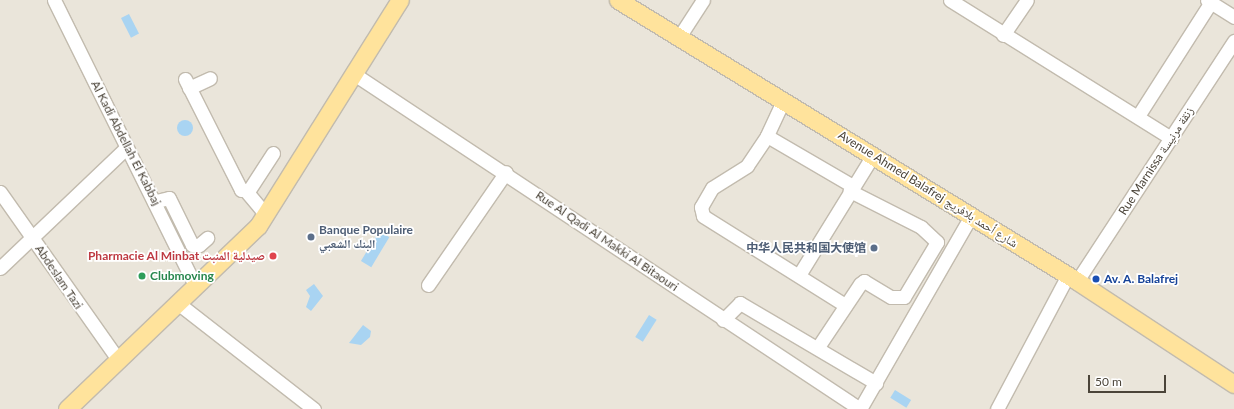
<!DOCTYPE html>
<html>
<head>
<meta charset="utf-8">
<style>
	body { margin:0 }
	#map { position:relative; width:1234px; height:409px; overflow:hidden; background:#f6f3ec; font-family:Lato,"Noto Naskh Arabic","Noto Sans SC",sans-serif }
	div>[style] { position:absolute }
	.residential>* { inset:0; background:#eae5da; transform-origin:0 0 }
	.water>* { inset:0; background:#a9d4f2; transform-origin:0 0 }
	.round { border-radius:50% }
	.roads { filter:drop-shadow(1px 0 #c2bbae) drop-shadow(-1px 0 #c2bbae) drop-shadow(0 1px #c2bbae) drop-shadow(0 -1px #c2bbae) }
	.minor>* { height:13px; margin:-6.5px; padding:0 6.5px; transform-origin:6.5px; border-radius:6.5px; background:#fff }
	.major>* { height:17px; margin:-8.5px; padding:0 8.5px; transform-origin:8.5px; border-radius:8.5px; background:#ffe39c }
	.dots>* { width:11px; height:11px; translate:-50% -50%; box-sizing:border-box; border:2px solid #fff; border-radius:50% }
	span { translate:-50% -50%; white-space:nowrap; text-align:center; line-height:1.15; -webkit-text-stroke:3.5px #fff; paint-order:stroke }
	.street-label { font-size:12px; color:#4b4439 }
	.service-label { font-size:12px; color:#4e5e75; font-weight:700 }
	.left { translate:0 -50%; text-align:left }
	.right { translate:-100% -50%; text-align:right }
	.health-label { font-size:12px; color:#be3a42; font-weight:700 }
	.leisure-label { font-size:12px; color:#27864d; font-weight:700 }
	.transit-label { font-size:12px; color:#164399; font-weight:700 }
	.scale { position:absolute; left:1088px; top:375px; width:78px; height:18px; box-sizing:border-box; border:2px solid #4b4439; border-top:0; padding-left:5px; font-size:12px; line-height:14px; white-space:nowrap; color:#4b4439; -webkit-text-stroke:3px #fff; paint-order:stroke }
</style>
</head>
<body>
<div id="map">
	<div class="residential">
		<div style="left:0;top:0;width:1234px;height:409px"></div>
	</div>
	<div class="water">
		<div style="left:129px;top:14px;width:22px;height:9px;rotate:63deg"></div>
		<div class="round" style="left:177px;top:120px;width:16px;height:16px"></div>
		<div style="left:379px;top:231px;width:12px;height:35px;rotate:31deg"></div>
		<div style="clip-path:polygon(314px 284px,323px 296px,311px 311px,306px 307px,310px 296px,306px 290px)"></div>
		<div style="left:649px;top:315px;width:9px;height:26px;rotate:32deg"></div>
		<div style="clip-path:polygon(363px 325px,371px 331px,370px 337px,361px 345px,349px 343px)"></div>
		<div style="left:895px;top:390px;width:19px;height:9px;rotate:32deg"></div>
	</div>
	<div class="roads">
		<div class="minor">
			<div style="left:54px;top:0;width:320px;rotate:63.7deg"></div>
			<div style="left:950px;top:0;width:261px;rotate:32deg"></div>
			<div style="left:1207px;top:0;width:32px;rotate:32deg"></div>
			<div style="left:1003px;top:35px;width:42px;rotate:-55.6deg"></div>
			<div style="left:679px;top:37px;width:44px;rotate:-57deg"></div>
			<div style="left:354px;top:74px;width:607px;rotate:33.51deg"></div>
			<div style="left:185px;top:79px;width:124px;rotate:63.2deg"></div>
			<div style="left:241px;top:190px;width:8px"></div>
			<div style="left:249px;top:190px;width:44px;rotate:-57deg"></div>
			<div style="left:189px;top:88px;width:23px;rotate:-25deg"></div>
			<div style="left:783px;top:101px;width:38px;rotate:115deg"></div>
			<div style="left:767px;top:136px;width:36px;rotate:124deg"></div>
			<div style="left:747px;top:166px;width:41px;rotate:147.8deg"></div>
			<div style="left:712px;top:188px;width:22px;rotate:120deg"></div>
			<div style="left:701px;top:207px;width:9px;rotate:77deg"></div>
			<div style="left:703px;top:216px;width:168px;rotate:32.1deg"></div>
			<div style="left:1138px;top:116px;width:135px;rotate:-57.4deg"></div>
			<div style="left:767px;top:136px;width:99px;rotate:30.2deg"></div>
			<div style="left:246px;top:191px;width:31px;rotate:50deg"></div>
			<div style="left:0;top:192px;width:207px;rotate:54.8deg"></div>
			<div style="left:156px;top:201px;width:13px;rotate:-13deg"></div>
			<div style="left:169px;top:198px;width:52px;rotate:63.9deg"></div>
			<div style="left:192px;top:245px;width:7px"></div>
			<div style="left:199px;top:245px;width:11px;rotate:-41deg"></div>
			<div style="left:0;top:268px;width:175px;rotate:-43.6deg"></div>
			<div style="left:799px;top:275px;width:141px;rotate:-58.3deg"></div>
			<div style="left:1077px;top:281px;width:287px;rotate:-56.8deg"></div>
			<div style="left:428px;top:285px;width:137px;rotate:-55.4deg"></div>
			<div style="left:179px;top:304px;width:171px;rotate:37.9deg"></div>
			<div style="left:723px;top:320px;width:24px;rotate:-45deg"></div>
			<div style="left:740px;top:303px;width:158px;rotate:30.5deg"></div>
			<div style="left:818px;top:347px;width:76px;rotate:-56.3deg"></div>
			<div style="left:860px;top:284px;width:5px;rotate:-37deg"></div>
			<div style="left:864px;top:281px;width:31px;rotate:31deg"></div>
			<div style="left:891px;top:297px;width:13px"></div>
			<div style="left:904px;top:297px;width:64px;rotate:-59deg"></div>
			<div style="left:937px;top:242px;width:22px;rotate:-137deg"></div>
			<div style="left:921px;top:227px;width:80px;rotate:-153.1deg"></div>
			<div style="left:860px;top:409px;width:223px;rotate:-60.1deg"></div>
			<div style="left:997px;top:409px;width:152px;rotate:-62.1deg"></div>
		</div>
		<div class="major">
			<div style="left:618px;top:0;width:538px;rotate:31.47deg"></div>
			<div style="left:1077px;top:281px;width:188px;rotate:33.3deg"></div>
			<div style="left:67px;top:409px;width:265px;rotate:-43.8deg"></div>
			<div style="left:258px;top:226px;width:267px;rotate:-57.9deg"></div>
		</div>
	</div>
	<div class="dots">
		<div style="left:311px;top:237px;background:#5c6f8a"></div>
		<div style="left:874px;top:248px;background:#5c6f8a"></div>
		<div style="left:273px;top:256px;background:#e0444e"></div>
		<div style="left:142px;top:276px;background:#2e9e5b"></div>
		<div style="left:1096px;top:279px;background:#1a4fb4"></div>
	</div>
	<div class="street-label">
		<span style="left:126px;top:143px;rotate:63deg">Al Kadi Abdellah El Kabbaj</span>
		<span style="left:1156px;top:161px;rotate:-57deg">Rue Marnissa زنقة مرنيسة</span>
		<span style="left:928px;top:189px;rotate:32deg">Avenue Ahmed Balafrej شارع أحمد بلافريج</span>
		<span style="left:607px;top:241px;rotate:34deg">Rue Al Qadi Al Makki Al Bitaouri</span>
		<span style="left:59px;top:277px;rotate:56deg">Abdeslam Tazi</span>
	</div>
	<div class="service-label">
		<span class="left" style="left:319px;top:237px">Banque Populaire<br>البنك الشعبي</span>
		<span class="right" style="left:866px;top:248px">中华人民共和国大使馆</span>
	</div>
	<div class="health-label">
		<span class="right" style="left:265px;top:256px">Pharmacie Al Minbat صيدلية المنبت</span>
	</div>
	<div class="leisure-label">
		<span class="left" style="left:150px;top:276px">Clubmoving</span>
	</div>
	<div class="transit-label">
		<span class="left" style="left:1104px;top:279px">Av. A. Balafrej</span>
	</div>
	<div class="scale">50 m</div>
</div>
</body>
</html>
